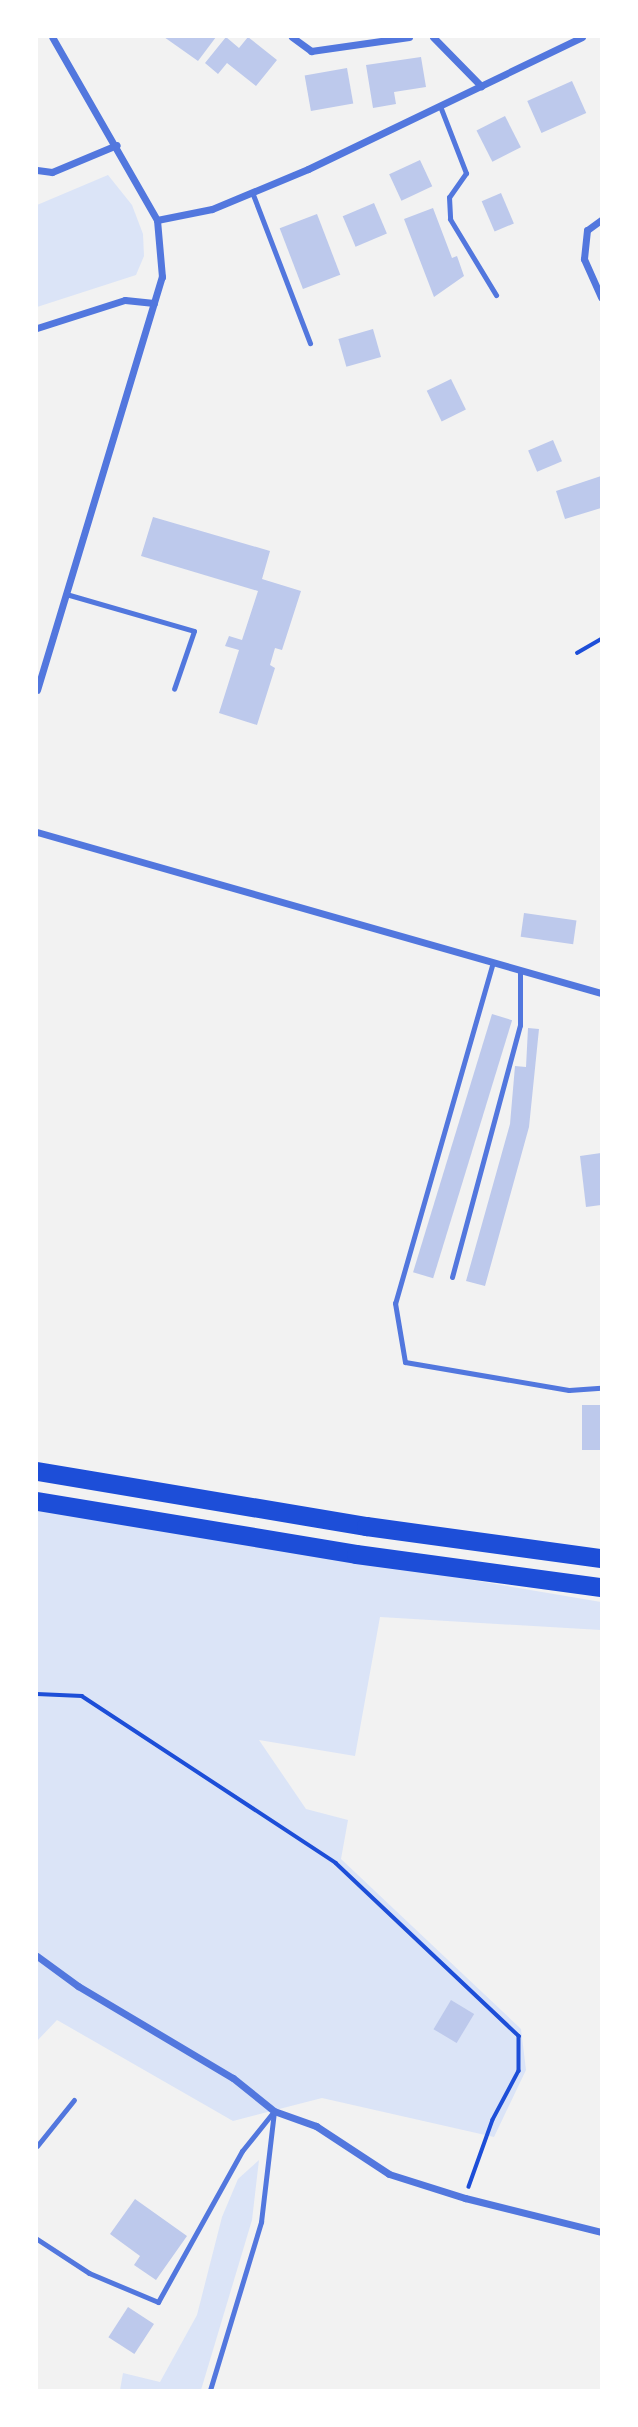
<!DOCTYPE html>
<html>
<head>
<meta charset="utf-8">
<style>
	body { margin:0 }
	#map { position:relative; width:638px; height:2427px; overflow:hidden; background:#f2f2f2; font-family:"Sofia Sans Condensed",sans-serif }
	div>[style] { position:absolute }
	.green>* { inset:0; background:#dbe4f7 }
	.building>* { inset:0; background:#bdc9ec; transform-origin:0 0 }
	.path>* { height:3.5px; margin:-1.75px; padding:0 1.75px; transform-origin:1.75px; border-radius:1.75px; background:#1d4ed8 }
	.service>* { height:5px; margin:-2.5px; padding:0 2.5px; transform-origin:2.5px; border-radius:2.5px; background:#5277de }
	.minor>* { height:7px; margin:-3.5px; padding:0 3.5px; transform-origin:3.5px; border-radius:3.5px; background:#5277de }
	.trunk>* { height:19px; margin:-9.5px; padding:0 9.5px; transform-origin:9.5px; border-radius:9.5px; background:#1d4ed8 }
	span { translate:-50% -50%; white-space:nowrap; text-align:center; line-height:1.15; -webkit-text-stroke:7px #fff; paint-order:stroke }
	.frame { position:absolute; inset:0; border:38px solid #fff; pointer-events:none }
</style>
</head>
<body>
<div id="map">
	<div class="green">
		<div style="clip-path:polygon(108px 175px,132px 205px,143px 234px,144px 256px,136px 275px,37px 307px,37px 205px)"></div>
		<div style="clip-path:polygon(37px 1506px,601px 1602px,601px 1630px,380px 1617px,355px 1756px,259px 1740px,306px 1809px,348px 1820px,341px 1859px,521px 2029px,526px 2070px,494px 2137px,322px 2098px,233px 2121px,57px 2020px,37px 2041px)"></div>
		<div style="clip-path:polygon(259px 2160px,252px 2220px,201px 2390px,120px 2390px,123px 2373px,160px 2382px,197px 2315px,222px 2217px,238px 2179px)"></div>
	</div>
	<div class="building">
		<div style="clip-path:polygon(164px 37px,216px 37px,198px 61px)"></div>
		<div style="clip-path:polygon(226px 37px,239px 48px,248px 37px,277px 60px,256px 86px,227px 63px,218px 74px,205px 63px)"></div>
		<div style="clip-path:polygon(421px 57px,426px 87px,394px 92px,396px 104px,373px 108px,366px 65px)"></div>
		<div style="left:347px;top:68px;width:36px;height:43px;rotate:80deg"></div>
		<div style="left:572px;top:81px;width:35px;height:49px;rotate:66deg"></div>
		<div style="left:505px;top:116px;width:35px;height:32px;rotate:63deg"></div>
		<div style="left:420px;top:160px;width:29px;height:34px;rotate:65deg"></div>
		<div style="left:501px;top:193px;width:33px;height:21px;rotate:67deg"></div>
		<div style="left:374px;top:203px;width:33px;height:34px;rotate:67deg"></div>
		<div style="clip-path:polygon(433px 208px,452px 258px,457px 256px,464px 276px,434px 297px,404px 219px)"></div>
		<div style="left:317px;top:214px;width:65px;height:40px;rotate:69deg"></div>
		<div style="left:373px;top:329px;width:29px;height:36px;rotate:74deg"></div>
		<div style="left:451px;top:379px;width:34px;height:27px;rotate:64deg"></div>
		<div style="left:553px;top:440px;width:23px;height:27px;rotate:67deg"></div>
		<div style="clip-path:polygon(601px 476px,601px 508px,565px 519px,556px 491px)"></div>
		<div style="clip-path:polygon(153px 517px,270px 551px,262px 579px,301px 591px,282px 650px,275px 648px,270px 665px,275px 668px,257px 725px,219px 713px,239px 650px,225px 646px,229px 636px,242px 640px,258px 591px,141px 556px)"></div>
		<div style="left:524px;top:913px;width:53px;height:24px;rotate:8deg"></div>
		<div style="left:492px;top:1014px;width:21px;height:270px;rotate:17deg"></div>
		<div style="clip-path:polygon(528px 1028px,539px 1029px,529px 1127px,485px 1286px,466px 1281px,510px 1124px,515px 1066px,526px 1067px)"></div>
		<div style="clip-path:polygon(601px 1153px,601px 1205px,586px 1207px,580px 1156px)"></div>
		<div style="left:582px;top:1405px;width:19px;height:45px"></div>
		<div style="left:451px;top:2000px;width:27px;height:34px;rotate:31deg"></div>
		<div style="clip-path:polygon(135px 2199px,187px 2236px,156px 2280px,134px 2265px,140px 2256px,110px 2234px)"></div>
		<div style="left:128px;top:2307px;width:31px;height:36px;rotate:33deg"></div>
	</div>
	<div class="path">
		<div style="left:577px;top:653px;width:28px;rotate:-30deg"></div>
		<div style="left:37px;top:1694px;width:45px;rotate:2.5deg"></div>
		<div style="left:82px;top:1696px;width:304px;rotate:33.3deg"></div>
		<div style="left:336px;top:1863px;width:252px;rotate:43.4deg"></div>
		<div style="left:519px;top:2036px;width:35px;rotate:90deg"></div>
		<div style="left:519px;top:2071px;width:55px;rotate:118deg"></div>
		<div style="left:493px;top:2120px;width:71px;rotate:109.7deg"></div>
	</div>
	<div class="service">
		<div style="left:440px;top:106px;width:72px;rotate:68.8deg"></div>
		<div style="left:466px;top:173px;width:29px;rotate:125deg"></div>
		<div style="left:449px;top:197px;width:22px;rotate:87deg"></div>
		<div style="left:450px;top:219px;width:89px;rotate:58.8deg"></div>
		<div style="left:252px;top:192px;width:162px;rotate:69deg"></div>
		<div style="left:66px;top:594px;width:133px;rotate:16.1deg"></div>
		<div style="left:194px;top:631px;width:61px;rotate:109deg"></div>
		<div style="left:493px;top:962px;width:355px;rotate:106deg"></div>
		<div style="left:395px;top:1303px;width:60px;rotate:80.4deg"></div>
		<div style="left:405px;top:1362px;width:166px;rotate:9.7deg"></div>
		<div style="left:569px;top:1390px;width:32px;rotate:-4deg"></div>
		<div style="left:452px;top:1277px;width:261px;rotate:-74.9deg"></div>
		<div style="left:520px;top:1025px;width:55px;rotate:-90deg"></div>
		<div style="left:37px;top:2146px;width:59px;rotate:-51.2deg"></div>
		<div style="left:37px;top:2239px;width:62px;rotate:33.2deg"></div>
		<div style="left:89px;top:2273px;width:75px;rotate:22.8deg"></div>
		<div style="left:158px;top:2302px;width:173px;rotate:-60.9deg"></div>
		<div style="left:242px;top:2151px;width:51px;rotate:-51.3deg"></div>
		<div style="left:210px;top:2390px;width:176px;rotate:-73.1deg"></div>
		<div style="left:261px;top:2222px;width:112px;rotate:-83.3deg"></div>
	</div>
	<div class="minor">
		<div style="left:292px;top:37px;width:24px;rotate:36deg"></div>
		<div style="left:311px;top:51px;width:99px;rotate:-8.1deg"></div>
		<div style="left:433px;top:37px;width:69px;rotate:45.6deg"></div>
		<div style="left:37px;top:170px;width:15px;rotate:8deg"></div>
		<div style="left:52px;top:172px;width:70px;rotate:-22.6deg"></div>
		<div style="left:157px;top:220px;width:56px;rotate:-11.3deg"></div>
		<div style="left:212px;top:209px;width:104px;rotate:-22.6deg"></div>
		<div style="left:308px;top:169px;width:304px;rotate:-25.7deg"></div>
		<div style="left:601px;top:220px;width:17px;rotate:144deg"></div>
		<div style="left:587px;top:230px;width:29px;rotate:96deg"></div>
		<div style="left:584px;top:259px;width:42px;rotate:65.9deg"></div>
		<div style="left:37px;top:328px;width:92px;rotate:-17.7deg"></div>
		<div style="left:125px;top:300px;width:29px;rotate:6deg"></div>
		<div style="left:37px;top:690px;width:432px;rotate:-73.2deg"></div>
		<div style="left:162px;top:277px;width:57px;rotate:-95deg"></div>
		<div style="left:157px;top:220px;width:211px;rotate:-119.8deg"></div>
		<div style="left:37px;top:832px;width:587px;rotate:15.93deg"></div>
		<div style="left:37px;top:1956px;width:51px;rotate:36.2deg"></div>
		<div style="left:78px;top:1986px;width:180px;rotate:30.7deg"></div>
		<div style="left:233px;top:2078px;width:53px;rotate:38.8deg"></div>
		<div style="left:274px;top:2111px;width:45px;rotate:19.7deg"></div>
		<div style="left:316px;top:2126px;width:87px;rotate:33.3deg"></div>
		<div style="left:389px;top:2174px;width:80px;rotate:17.5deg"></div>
		<div style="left:465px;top:2198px;width:140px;rotate:14deg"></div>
	</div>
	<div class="trunk">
		<div style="left:37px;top:1471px;width:334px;rotate:9.5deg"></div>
		<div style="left:366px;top:1526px;width:237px;rotate:7.8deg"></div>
		<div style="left:37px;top:1501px;width:323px;rotate:9.4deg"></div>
		<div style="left:356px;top:1554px;width:247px;rotate:7.7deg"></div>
	</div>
	<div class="frame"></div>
</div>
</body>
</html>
